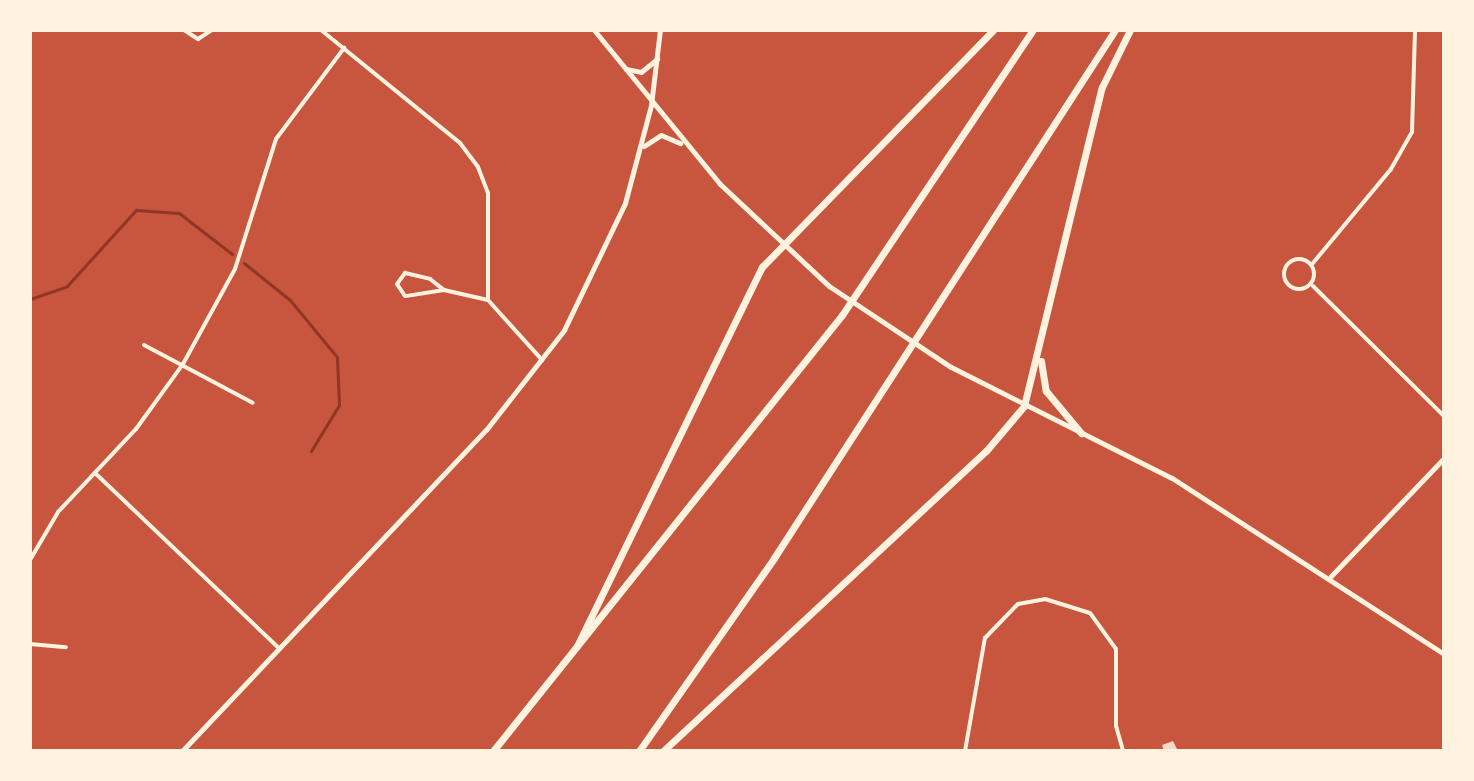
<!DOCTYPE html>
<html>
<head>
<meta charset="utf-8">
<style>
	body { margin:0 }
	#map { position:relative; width:1474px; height:781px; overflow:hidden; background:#c8553d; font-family:Literata,serif }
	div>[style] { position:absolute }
	.stream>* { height:3px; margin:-1.5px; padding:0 1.5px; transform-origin:1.5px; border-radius:1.5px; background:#8f3625 }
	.building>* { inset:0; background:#f7dbc8 }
	.minor>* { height:4px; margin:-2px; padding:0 2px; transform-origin:2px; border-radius:2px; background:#fff3e0 }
	.minor>.ring { margin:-2px; padding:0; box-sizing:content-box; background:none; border:4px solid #fff3e0; border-radius:50% }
	.tertiary>* { height:5px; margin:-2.5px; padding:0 2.5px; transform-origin:2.5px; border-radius:2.5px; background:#fff3e0 }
	.motorway>* { height:7px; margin:-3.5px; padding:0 3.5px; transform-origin:3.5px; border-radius:3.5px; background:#fff3e0 }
	span { translate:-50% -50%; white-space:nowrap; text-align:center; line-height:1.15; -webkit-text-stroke:8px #fff3e0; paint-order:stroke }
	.frame { position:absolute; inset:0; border:32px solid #fff3e0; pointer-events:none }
</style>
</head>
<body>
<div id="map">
	<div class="stream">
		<div style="left:244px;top:263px;width:59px;rotate:38.8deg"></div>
		<div style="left:290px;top:300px;width:74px;rotate:50.5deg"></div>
		<div style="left:337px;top:357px;width:48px;rotate:87.6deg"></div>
		<div style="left:339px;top:405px;width:54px;rotate:121.3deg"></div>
		<div style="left:30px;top:299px;width:39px;rotate:-19deg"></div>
		<div style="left:67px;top:286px;width:103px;rotate:-47.8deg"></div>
		<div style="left:136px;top:210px;width:43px;rotate:4deg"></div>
		<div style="left:179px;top:213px;width:67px;rotate:37.7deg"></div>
	</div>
	<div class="building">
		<div style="clip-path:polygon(1173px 741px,1178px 751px,1164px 751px,1162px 745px)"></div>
	</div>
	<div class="minor">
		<div style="left:184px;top:30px;width:17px;rotate:33deg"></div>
		<div style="left:198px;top:39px;width:17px;rotate:-33deg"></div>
		<div style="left:321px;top:30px;width:179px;rotate:39.1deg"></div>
		<div style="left:460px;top:143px;width:30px;rotate:53deg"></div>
		<div style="left:478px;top:167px;width:28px;rotate:69deg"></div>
		<div style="left:488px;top:193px;width:107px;rotate:90deg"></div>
		<div style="left:488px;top:300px;width:81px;rotate:48deg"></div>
		<div class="ring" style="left:1284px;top:259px;width:26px;height:26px"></div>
		<div style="left:1313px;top:263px;width:122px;rotate:-50.3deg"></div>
		<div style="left:1391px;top:169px;width:43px;rotate:-60.4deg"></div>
		<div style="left:1412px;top:132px;width:102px;rotate:-88.3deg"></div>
		<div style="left:405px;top:273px;width:26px;rotate:13deg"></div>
		<div style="left:430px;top:279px;width:18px;rotate:38deg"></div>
		<div style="left:444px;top:290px;width:39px;rotate:171deg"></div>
		<div style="left:405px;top:296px;width:14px;rotate:-124deg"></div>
		<div style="left:397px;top:284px;width:14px;rotate:-54deg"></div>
		<div style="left:1313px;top:286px;width:185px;rotate:44.8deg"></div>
		<div style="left:444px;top:290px;width:45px;rotate:12.8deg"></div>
		<div style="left:144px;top:345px;width:123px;rotate:28deg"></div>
		<div style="left:95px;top:473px;width:253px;rotate:43.6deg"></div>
		<div style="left:30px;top:560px;width:56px;rotate:-59.7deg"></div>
		<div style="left:58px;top:512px;width:114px;rotate:-46.8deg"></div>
		<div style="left:136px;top:429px;width:80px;rotate:-54.1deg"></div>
		<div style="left:183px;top:364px;width:108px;rotate:-61.3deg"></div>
		<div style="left:235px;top:269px;width:136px;rotate:-72.5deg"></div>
		<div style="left:276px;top:139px;width:114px;rotate:-53.2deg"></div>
		<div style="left:30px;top:644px;width:36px;rotate:5deg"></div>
		<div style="left:965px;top:751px;width:115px;rotate:-80deg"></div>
		<div style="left:985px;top:638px;width:47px;rotate:-45.9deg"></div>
		<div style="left:1018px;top:604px;width:27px;rotate:-10deg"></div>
		<div style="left:1045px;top:599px;width:47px;rotate:17.3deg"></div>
		<div style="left:1090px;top:613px;width:44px;rotate:54.2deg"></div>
		<div style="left:1116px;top:649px;width:77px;rotate:90deg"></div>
		<div style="left:1116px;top:726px;width:26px;rotate:74deg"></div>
	</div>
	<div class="tertiary">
		<div style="left:594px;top:30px;width:199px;rotate:50.7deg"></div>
		<div style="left:720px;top:184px;width:149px;rotate:43.1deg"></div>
		<div style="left:829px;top:286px;width:146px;rotate:33.6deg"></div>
		<div style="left:951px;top:367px;width:247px;rotate:26.7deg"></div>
		<div style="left:1172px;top:478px;width:324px;rotate:32.9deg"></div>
		<div style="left:626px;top:69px;width:15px;rotate:11deg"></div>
		<div style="left:641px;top:72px;width:21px;rotate:-39deg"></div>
		<div style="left:644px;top:146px;width:20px;rotate:-33deg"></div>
		<div style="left:661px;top:135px;width:21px;rotate:23deg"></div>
		<div style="left:1331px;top:576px;width:163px;rotate:-46.2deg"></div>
		<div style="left:182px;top:751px;width:442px;rotate:-46.6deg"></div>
		<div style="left:486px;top:430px;width:127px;rotate:-52deg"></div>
		<div style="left:564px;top:330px;width:141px;rotate:-64.3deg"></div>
		<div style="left:625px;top:203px;width:101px;rotate:-75.1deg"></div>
		<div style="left:651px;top:105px;width:76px;rotate:-83.2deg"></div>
	</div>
	<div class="motorway">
		<div style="left:1041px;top:361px;width:30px;rotate:81deg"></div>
		<div style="left:1046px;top:391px;width:55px;rotate:50.2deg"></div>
		<div style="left:577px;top:646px;width:422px;rotate:-64deg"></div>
		<div style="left:762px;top:267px;width:331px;rotate:-45.7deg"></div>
		<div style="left:493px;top:751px;width:558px;rotate:-51.32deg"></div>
		<div style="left:842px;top:315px;width:343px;rotate:-56.2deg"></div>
		<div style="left:639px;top:751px;width:236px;rotate:-55deg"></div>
		<div style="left:774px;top:558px;width:629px;rotate:-57.14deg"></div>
		<div style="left:663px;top:751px;width:441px;rotate:-42.9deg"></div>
		<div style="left:986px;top:451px;width:59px;rotate:-49.8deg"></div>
		<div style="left:1024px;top:406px;width:328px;rotate:-76.3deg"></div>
		<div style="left:1102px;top:87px;width:64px;rotate:-63.8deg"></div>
	</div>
	<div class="frame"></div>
</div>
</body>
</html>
